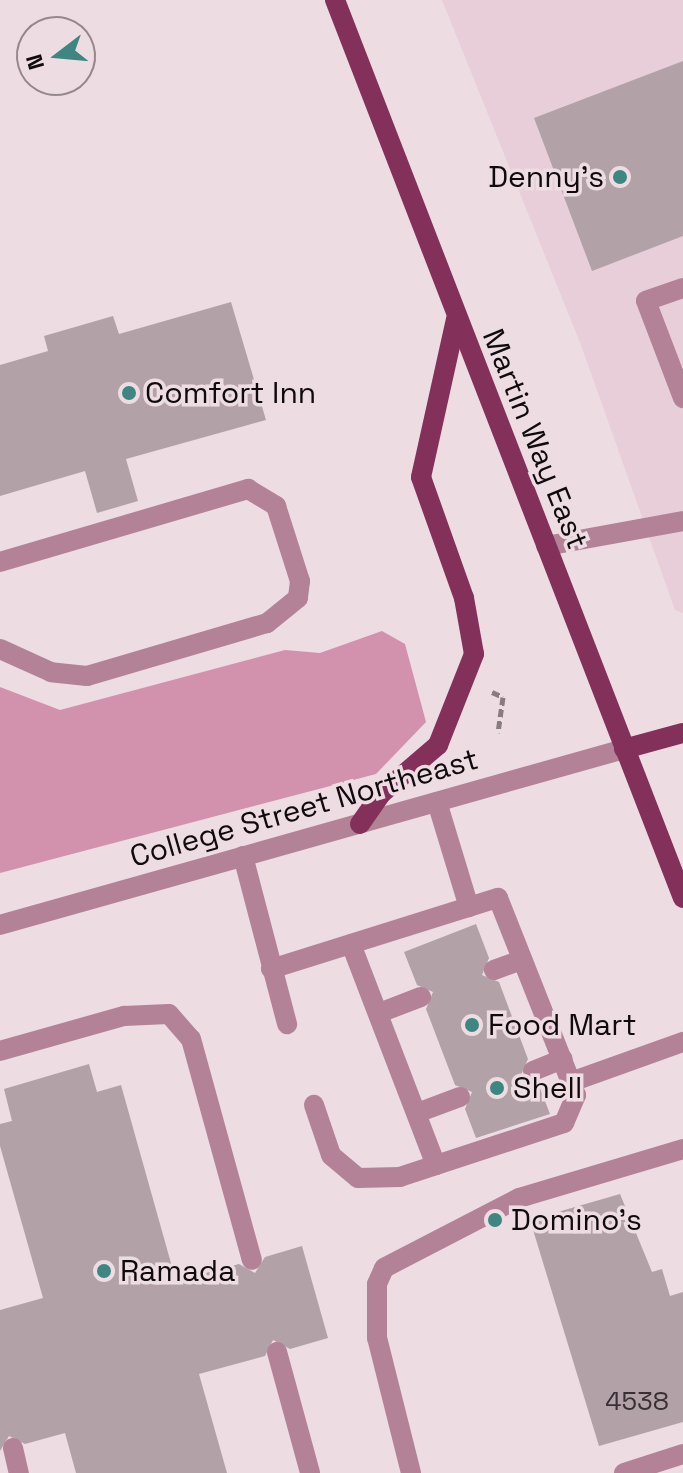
<!DOCTYPE html>
<html>
<head>
<meta charset="utf-8">
<style>
	body { margin:0 }
	#map { position:relative; width:683px; height:1473px; overflow:hidden; background:#eddce2; font-family:"Space Grotesk",sans-serif }
	div>[style] { position:absolute }
	.built>* { inset:0; background:#e7ced8 }
	.forest>* { inset:0; background:#d291ad }
	.building>* { inset:0; background:#b2a2a8 }
	.path>* { height:5px; margin-top:-2.5px; transform-origin:0; background:repeating-linear-gradient(90deg,#887c81 0 8px,transparent 0 12px) }
	.service>* { height:20px; margin:-10px; padding:0 10px; transform-origin:10px; border-radius:10px; background:#b38297 }
	.tertiary>* { height:20px; margin:-10px; padding:0 10px; transform-origin:10px; border-radius:10px; background:#b38297 }
	.primary>* { height:20px; margin:-10px; padding:0 10px; transform-origin:10px; border-radius:10px; background:#83305b }
	.dots>* { width:22px; height:22px; translate:-50% -50%; box-sizing:border-box; border:4px solid #eddce2; border-radius:50% }
	span { translate:-50% -50%; white-space:nowrap; text-align:center; line-height:1.15; -webkit-text-stroke:7px #eddce2; paint-order:stroke }
	.number-label { font-size:26px; color:#383034 }
	.number-label span { -webkit-text-stroke-width:0 }
	.poi-label { font-size:30px; color:#100a0d }
	.right { translate:-100% -50%; text-align:right }
	.left { translate:0 -50%; text-align:left }
	.street-label { font-size:30px; color:#100a0d }
	.north { position:absolute; left:16px; top:16px; width:80px; height:80px; box-sizing:border-box; background:#eddce2; border:2px solid #95888d; border-radius:50%; rotate:254deg; font-size:22px; font-weight:700; line-height:32px; text-align:center; color:#100a0d }
	.north::after { content:''; display:block; margin:auto; width:28px; height:36px; background:#3e8682; clip-path:polygon(50% 0,100% 100%,50% 72%,0 100%) }
</style>
</head>
<body>
<div id="map">
	<div class="built">
		<div style="clip-path:polygon(442px 0,683px 0,683px 613px,675px 610px,581px 345px)"></div>
	</div>
	<div class="forest">
		<div style="clip-path:polygon(382px 631px,405px 644px,426px 722px,376px 774px,0 873px,0 687px,60px 710px,285px 650px,320px 653px)"></div>
	</div>
	<div class="building">
		<div style="clip-path:polygon(683px 61px,683px 236px,592px 271px,534px 118px)"></div>
		<div style="clip-path:polygon(231px 302px,266px 420px,126px 459px,138px 501px,97px 513px,85px 471px,0 496px,0 365px,48px 351px,44px 336px,113px 316px,119px 334px)"></div>
		<div style="clip-path:polygon(476px 924px,489px 958px,482px 975px,499px 982px,528px 1059px,521px 1075px,538px 1083px,550px 1114px,476px 1138px,465px 1109px,472px 1092px,455px 1085px,426px 1009px,433px 992px,417px 985px,404px 952px)"></div>
		<div style="clip-path:polygon(89px 1064px,97px 1092px,121px 1085px,176px 1281px,239px 1264px,255px 1273px,265px 1257px,302px 1246px,328px 1338px,290px 1349px,273px 1340px,265px 1356px,199px 1374px,227px 1473px,76px 1473px,65px 1433px,25px 1444px,9px 1436px,0 1451px,0 1310px,43px 1298px,0 1146px,0 1124px,12px 1121px,4px 1089px)"></div>
		<div style="clip-path:polygon(620px 1194px,652px 1272px,662px 1269px,670px 1296px,683px 1292px,683px 1422px,599px 1446px,530px 1220px)"></div>
	</div>
	<div class="path">
		<div style="left:492px;top:692px;width:12px;rotate:24deg"></div>
		<div style="left:503px;top:697px;width:36px;rotate:98deg"></div>
	</div>
	<div class="service">
		<div style="left:683px;top:288px;width:39px;rotate:161deg"></div>
		<div style="left:646px;top:301px;width:104px;rotate:69.1deg"></div>
		<div style="left:546px;top:546px;width:139px;rotate:-10.3deg"></div>
		<div style="left:0;top:562px;width:259px;rotate:-16.4deg"></div>
		<div style="left:248px;top:489px;width:33px;rotate:31deg"></div>
		<div style="left:276px;top:506px;width:79px;rotate:72.3deg"></div>
		<div style="left:300px;top:581px;width:17px;rotate:97deg"></div>
		<div style="left:298px;top:598px;width:40px;rotate:141deg"></div>
		<div style="left:267px;top:623px;width:188px;rotate:163.6deg"></div>
		<div style="left:87px;top:676px;width:36px;rotate:-174deg"></div>
		<div style="left:51px;top:672px;width:56px;rotate:-155.7deg"></div>
		<div style="left:437px;top:802px;width:110px;rotate:73.1deg"></div>
		<div style="left:243px;top:856px;width:174px;rotate:75.3deg"></div>
		<div style="left:351px;top:944px;width:237px;rotate:69deg"></div>
		<div style="left:271px;top:969px;width:238px;rotate:-17.4deg"></div>
		<div style="left:498px;top:898px;width:212px;rotate:68.4deg"></div>
		<div style="left:576px;top:1095px;width:30px;rotate:113deg"></div>
		<div style="left:564px;top:1123px;width:173px;rotate:161.8deg"></div>
		<div style="left:400px;top:1177px;width:42px;rotate:178.6deg"></div>
		<div style="left:358px;top:1178px;width:35px;rotate:-140deg"></div>
		<div style="left:331px;top:1155px;width:53px;rotate:-108.8deg"></div>
		<div style="left:494px;top:970px;width:30px;rotate:-20deg"></div>
		<div style="left:379px;top:1013px;width:45px;rotate:-20.9deg"></div>
		<div style="left:0;top:1051px;width:129px;rotate:-15.8deg"></div>
		<div style="left:124px;top:1016px;width:45px;rotate:-2.5deg"></div>
		<div style="left:169px;top:1014px;width:33px;rotate:49deg"></div>
		<div style="left:191px;top:1039px;width:229px;rotate:74.6deg"></div>
		<div style="left:533px;top:1071px;width:32px;rotate:-22deg"></div>
		<div style="left:571px;top:1082px;width:119px;rotate:-19.7deg"></div>
		<div style="left:417px;top:1113px;width:46px;rotate:-20.4deg"></div>
		<div style="left:277px;top:1352px;width:125px;rotate:74.7deg"></div>
		<div style="left:13px;top:1448px;width:26px;rotate:77deg"></div>
		<div style="left:411px;top:1473px;width:139px;rotate:-104.1deg"></div>
		<div style="left:377px;top:1338px;width:54px;rotate:-90deg"></div>
		<div style="left:377px;top:1284px;width:17px;rotate:-66deg"></div>
		<div style="left:384px;top:1268px;width:152px;rotate:-27.4deg"></div>
		<div style="left:519px;top:1198px;width:171px;rotate:-16.6deg"></div>
		<div style="left:624px;top:1473px;width:62px;rotate:-17.9deg"></div>
	</div>
	<div class="tertiary">
		<div style="left:0;top:925px;width:648px;rotate:-15.75deg"></div>
	</div>
	<div class="primary">
		<div style="left:335px;top:0;width:963px;rotate:68.82deg"></div>
		<div style="left:624px;top:749px;width:61px;rotate:-15.2deg"></div>
		<div style="left:360px;top:824px;width:38px;rotate:-55deg"></div>
		<div style="left:382px;top:793px;width:74px;rotate:-40.6deg"></div>
		<div style="left:438px;top:745px;width:98px;rotate:-68.4deg"></div>
		<div style="left:474px;top:654px;width:57px;rotate:-100.1deg"></div>
		<div style="left:464px;top:598px;width:128px;rotate:-109.6deg"></div>
		<div style="left:421px;top:477px;width:162px;rotate:-77.5deg"></div>
	</div>
	<div class="dots">
		<div style="left:620px;top:177px;background:#3e8682"></div>
		<div style="left:129px;top:393px;background:#3e8682"></div>
		<div style="left:472px;top:1025px;background:#3e8682"></div>
		<div style="left:497px;top:1088px;background:#3e8682"></div>
		<div style="left:495px;top:1220px;background:#3e8682"></div>
		<div style="left:104px;top:1271px;background:#3e8682"></div>
	</div>
	<div class="number-label">
		<span style="left:637px;top:1402px">4538</span>
	</div>
	<div class="poi-label">
		<span class="right" style="left:604px;top:177px">Denny's</span>
		<span class="left" style="left:145px;top:393px">Comfort Inn</span>
		<span class="left" style="left:488px;top:1025px">Food Mart</span>
		<span class="left" style="left:513px;top:1088px">Shell</span>
		<span class="left" style="left:511px;top:1220px">Domino's</span>
		<span class="left" style="left:120px;top:1271px">Ramada</span>
	</div>
	<div class="street-label">
		<span style="left:535px;top:439px;rotate:68deg">Martin Way East</span>
		<span style="left:304px;top:808px;rotate:-16deg">College Street Northeast</span>
	</div>
	<div class="north">N</div>
</div>
</body>
</html>
